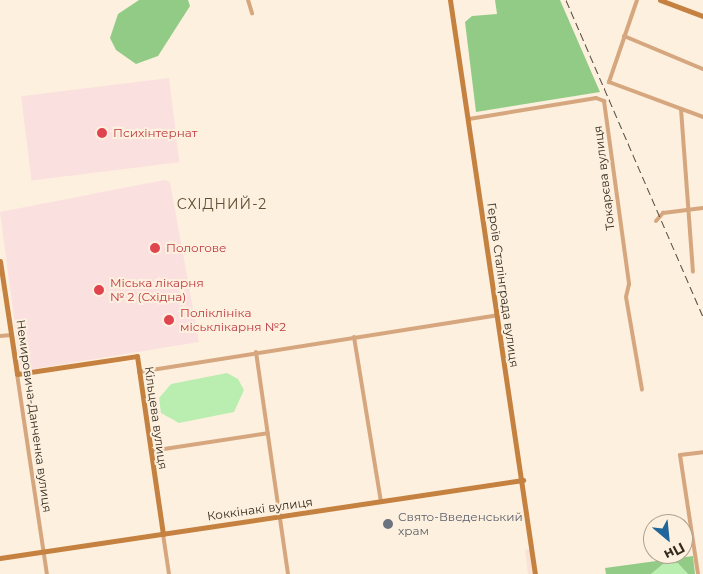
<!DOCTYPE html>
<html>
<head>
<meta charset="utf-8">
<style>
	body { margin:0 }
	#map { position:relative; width:703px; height:574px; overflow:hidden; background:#fdf0de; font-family:Montserrat,sans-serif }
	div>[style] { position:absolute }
	.commercial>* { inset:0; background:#f8e3d5; transform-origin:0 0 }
	.medical>* { inset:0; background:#fbe0e0; transform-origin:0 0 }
	.green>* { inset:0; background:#baeeb1 }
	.forest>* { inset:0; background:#91cb86 }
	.street>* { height:4px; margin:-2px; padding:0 2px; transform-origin:2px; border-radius:2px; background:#d6a77f }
	.secondary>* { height:5px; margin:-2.5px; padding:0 2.5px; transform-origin:2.5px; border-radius:2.5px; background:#c58140 }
	.rail>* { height:1px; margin-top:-0.5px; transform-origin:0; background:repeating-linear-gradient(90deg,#574e41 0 8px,transparent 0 12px) }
	.dots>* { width:14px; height:14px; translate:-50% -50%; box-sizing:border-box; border:2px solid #fdf0de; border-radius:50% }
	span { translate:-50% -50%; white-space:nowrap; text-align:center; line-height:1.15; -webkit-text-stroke:4px #fdf0de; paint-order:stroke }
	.health-label { font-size:12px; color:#be3a42 }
	.left { translate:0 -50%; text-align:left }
	.street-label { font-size:12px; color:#342c20 }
	.worship-label { font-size:12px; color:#5b616d }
	.neighbourhood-label { font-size:14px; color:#604d33; letter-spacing:1px }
	.north { position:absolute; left:643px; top:514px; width:50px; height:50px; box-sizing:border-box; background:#fdf0de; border:1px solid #ada292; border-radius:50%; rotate:152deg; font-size:14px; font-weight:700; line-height:20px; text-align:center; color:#342c20 }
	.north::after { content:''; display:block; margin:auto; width:18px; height:22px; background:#20669b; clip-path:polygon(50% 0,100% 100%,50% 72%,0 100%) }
</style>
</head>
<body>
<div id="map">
	<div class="commercial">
		<div style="left:530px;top:549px;width:25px;height:5px;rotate:83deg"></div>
	</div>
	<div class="medical">
		<div style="left:169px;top:78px;width:85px;height:149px;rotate:83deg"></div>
		<div style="clip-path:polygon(164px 180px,170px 182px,199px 342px,21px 371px,0 212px)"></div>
	</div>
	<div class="green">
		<div style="clip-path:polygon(227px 373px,238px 379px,244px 390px,234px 412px,179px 423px,161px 413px,159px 398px,171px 384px)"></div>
		<div style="clip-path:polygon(679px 563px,688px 574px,651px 574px,663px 564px)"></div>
	</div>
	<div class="forest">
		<div style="clip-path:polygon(139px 0,188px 0,190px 6px,158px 56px,136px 64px,116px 50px,110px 38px,118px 14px)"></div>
		<div style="clip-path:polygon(495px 0,560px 0,600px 92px,476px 112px,465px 22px,472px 16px,497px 14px)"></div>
		<div style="clip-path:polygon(693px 556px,695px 574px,688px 574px,678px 563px,663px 564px,651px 574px,606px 574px,605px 568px)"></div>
	</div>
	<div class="street">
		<div style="left:248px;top:0;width:14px;rotate:73deg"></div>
		<div style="left:637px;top:0;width:87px;rotate:108.9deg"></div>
		<div style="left:609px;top:82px;width:100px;rotate:20.4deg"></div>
		<div style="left:624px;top:36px;width:86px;rotate:22.7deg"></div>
		<div style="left:681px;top:109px;width:163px;rotate:85.8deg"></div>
		<div style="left:469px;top:119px;width:129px;rotate:-9.4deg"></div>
		<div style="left:596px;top:98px;width:9px;rotate:21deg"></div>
		<div style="left:604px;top:101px;width:185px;rotate:82.2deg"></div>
		<div style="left:629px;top:284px;width:13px;rotate:103deg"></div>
		<div style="left:626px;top:297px;width:94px;rotate:80.2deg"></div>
		<div style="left:656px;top:221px;width:11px;rotate:-49deg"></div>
		<div style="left:663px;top:213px;width:40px;rotate:-7.1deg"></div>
		<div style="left:0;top:336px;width:12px;rotate:-5deg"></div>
		<div style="left:354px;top:337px;width:167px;rotate:80.7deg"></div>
		<div style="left:256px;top:352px;width:224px;rotate:81.8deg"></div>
		<div style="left:139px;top:372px;width:363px;rotate:-9deg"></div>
		<div style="left:17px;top:374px;width:202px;rotate:81.5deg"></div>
		<div style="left:151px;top:451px;width:118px;rotate:-8.7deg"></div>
		<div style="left:163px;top:534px;width:40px;rotate:81.5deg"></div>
		<div style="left:698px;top:574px;width:120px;rotate:-98.6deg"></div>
		<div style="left:680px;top:455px;width:23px;rotate:-7deg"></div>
	</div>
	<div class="secondary">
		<div style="left:450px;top:0;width:580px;rotate:81.58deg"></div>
		<div style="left:660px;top:0;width:46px;rotate:20.4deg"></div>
		<div style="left:0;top:261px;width:114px;rotate:81.4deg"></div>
		<div style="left:17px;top:374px;width:121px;rotate:-8.5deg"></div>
		<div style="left:137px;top:356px;width:180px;rotate:81.7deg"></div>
		<div style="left:0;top:558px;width:529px;rotate:-8.48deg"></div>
	</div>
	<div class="rail">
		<div style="left:566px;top:0;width:344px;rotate:66.6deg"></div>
	</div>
	<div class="dots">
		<div style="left:102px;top:133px;background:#e0444e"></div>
		<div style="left:155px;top:248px;background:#e0444e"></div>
		<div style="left:99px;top:290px;background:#e0444e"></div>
		<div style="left:169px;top:320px;background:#e0444e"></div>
		<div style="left:388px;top:524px;background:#6b7280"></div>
	</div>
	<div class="health-label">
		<span class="left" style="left:113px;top:133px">Психінтернат</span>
		<span class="left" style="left:166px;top:248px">Пологове</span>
		<span class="left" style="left:110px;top:290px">Міська лікарня<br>№ 2 (Східна)</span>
		<span class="left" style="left:180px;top:320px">Поліклініка<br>міськлікарня №2</span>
	</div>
	<div class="street-label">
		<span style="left:604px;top:178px;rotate:-97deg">Токарєва вулиця</span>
		<span style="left:503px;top:285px;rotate:82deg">Героїв Сталінграда вулиця</span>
		<span style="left:34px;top:416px;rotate:82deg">Немировича-Данченка вулиця</span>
		<span style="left:156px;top:418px;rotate:82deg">Кільцева вулиця</span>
		<span style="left:260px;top:509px;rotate:-8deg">Коккінакі вулиця</span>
	</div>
	<div class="worship-label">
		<span class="left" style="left:398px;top:524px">Свято-Введенський<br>храм</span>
	</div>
	<div class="neighbourhood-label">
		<span style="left:222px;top:204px">СХІДНИЙ-2</span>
	</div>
	<div class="north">Пн</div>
</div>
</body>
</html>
